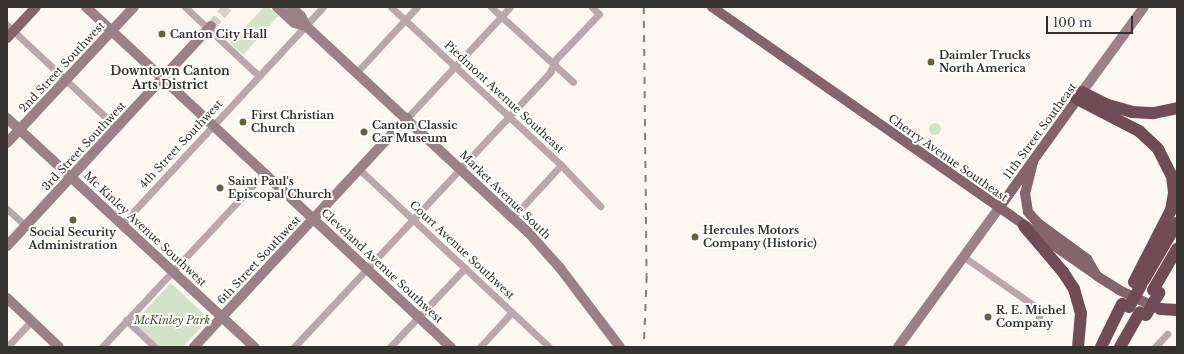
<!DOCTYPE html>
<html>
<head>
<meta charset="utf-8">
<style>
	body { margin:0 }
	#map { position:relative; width:1184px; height:354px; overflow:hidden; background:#fef7f1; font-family:"Libre Baskerville",serif }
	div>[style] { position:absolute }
	.green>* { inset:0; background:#d3e3c8 }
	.round { border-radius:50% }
	.secondary-tunnel>* { height:10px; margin-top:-5px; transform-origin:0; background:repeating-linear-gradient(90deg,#d6cfca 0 10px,transparent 0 15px) }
	.street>* { height:7px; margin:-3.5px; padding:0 3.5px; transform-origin:3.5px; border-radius:3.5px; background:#baa7ac }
	.secondary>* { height:10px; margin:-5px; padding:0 5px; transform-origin:5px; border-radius:5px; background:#9c8087 }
	.primary>* { height:10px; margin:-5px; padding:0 5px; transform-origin:5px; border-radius:5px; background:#85646d }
	.highway>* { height:12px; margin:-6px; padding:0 6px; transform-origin:6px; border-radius:6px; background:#714c57 }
	.rail>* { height:1.5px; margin-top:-0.75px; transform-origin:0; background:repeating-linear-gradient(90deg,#847f7c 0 7px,transparent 0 14px) }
	.highway-bridge>* { height:12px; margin:-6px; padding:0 6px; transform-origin:6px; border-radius:6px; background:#714c57 }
	.dots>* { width:11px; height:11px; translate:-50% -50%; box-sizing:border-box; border:2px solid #fff; border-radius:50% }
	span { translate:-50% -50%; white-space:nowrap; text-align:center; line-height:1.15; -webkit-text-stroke:4px #fff; paint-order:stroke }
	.poi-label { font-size:11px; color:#34312f; font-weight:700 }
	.left { translate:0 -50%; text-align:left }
	.street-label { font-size:11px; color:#34312f }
	.park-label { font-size:11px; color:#3e5a29; font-style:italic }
	.neighbourhood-label { font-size:12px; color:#34312f; font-weight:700 }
	.frame { position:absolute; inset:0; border:8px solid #34312f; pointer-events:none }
	.scale { position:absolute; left:1046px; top:16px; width:87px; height:18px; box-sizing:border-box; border:2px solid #34312f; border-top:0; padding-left:5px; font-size:12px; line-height:14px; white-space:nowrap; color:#34312f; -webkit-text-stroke:3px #fff; paint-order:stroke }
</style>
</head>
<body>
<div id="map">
	<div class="green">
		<div style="clip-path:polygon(264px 7px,269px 7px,278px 16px,243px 55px,230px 43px)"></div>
		<div class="round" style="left:929px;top:123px;width:12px;height:12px"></div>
		<div style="clip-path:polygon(171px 283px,209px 319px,183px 347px,160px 347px,134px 322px)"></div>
	</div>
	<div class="secondary-tunnel">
		<div style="left:211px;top:26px;width:25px;rotate:-48deg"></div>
	</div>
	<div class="street">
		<div style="left:185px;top:7px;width:101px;rotate:43deg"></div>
		<div style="left:391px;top:7px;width:232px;rotate:42.9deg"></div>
		<div style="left:561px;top:165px;width:57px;rotate:46.4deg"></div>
		<div style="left:491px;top:7px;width:111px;rotate:42.4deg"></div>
		<div style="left:7px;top:25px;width:151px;rotate:43.1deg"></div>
		<div style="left:357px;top:72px;width:88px;rotate:-47.3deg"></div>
		<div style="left:407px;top:118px;width:151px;rotate:-47.1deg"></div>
		<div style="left:360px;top:170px;width:259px;rotate:43.1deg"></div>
		<div style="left:7px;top:209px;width:25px;rotate:42deg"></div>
		<div style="left:513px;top:217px;width:71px;rotate:-47.3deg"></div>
		<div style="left:122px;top:224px;width:296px;rotate:-47.2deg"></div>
		<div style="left:964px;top:257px;width:88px;rotate:34.8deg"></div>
		<div style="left:1036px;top:307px;width:7px;rotate:56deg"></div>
		<div style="left:1040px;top:313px;width:8px;rotate:104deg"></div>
		<div style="left:126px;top:320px;width:40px;rotate:43deg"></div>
		<div style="left:7px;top:347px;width:35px;rotate:-47deg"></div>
		<div style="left:102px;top:347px;width:238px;rotate:-47deg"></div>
		<div style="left:294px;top:347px;width:376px;rotate:-47deg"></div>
		<div style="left:550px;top:72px;width:14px;rotate:-65deg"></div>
		<div style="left:556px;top:59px;width:62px;rotate:-46.3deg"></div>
		<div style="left:599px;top:14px;width:10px;rotate:-135deg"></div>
		<div style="left:390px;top:347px;width:109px;rotate:-46.5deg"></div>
		<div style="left:480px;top:347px;width:47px;rotate:-47.6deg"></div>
		<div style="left:1155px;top:347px;width:18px;rotate:-47deg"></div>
	</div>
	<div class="secondary">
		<div style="left:86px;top:7px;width:499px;rotate:43deg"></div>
		<div style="left:277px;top:7px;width:23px;rotate:43deg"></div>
		<div style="left:294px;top:23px;width:12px;rotate:14deg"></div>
		<div style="left:291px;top:7px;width:13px;rotate:42deg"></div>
		<div style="left:301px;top:16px;width:11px;rotate:63deg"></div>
		<div style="left:306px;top:26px;width:303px;rotate:42.9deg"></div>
		<div style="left:528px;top:232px;width:48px;rotate:48.4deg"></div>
		<div style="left:560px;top:268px;width:99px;rotate:52.8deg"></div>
		<div style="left:1082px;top:92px;width:105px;rotate:-53.9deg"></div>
		<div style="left:7px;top:118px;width:337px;rotate:42.8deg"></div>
		<div style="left:7px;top:143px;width:186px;rotate:-47deg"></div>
		<div style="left:7px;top:246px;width:300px;rotate:-47.2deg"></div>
		<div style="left:7px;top:298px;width:71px;rotate:43.3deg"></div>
		<div style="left:194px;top:347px;width:313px;rotate:-47.1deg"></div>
		<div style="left:898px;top:347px;width:172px;rotate:-54deg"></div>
	</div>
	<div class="primary">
		<div style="left:712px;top:7px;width:470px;rotate:34.9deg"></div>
		<div style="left:1097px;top:276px;width:26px;rotate:32deg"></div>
		<div style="left:1119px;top:290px;width:42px;rotate:25.3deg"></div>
		<div style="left:7px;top:38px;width:42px;rotate:-46.9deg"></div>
		<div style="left:1033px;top:162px;width:32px;rotate:104deg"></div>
		<div style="left:1025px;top:193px;width:19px;rotate:81deg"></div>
		<div style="left:1028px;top:212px;width:15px;rotate:48deg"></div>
		<div style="left:1038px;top:223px;width:61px;rotate:36.3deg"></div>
		<div style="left:1087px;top:259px;width:16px;rotate:60deg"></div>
		<div style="left:999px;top:208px;width:140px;rotate:-54.3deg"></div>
	</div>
	<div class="highway">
		<div style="left:1082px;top:92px;width:29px;rotate:27deg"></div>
		<div style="left:1108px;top:105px;width:25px;rotate:16deg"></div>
		<div style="left:1132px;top:112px;width:22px;rotate:3deg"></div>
		<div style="left:1154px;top:113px;width:24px;rotate:-12deg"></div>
		<div style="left:1077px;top:99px;width:70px;rotate:27.3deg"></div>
		<div style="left:1139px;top:131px;width:26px;rotate:43deg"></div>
		<div style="left:1158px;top:149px;width:30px;rotate:63deg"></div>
		<div style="left:1172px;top:176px;width:17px;rotate:83deg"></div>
		<div style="left:1174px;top:193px;width:17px;rotate:100deg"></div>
		<div style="left:1171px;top:210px;width:81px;rotate:117.2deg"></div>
		<div style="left:1024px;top:226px;width:60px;rotate:49.7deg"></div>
		<div style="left:1063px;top:272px;width:20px;rotate:57deg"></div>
		<div style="left:1074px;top:289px;width:25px;rotate:74deg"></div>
		<div style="left:1081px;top:313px;width:34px;rotate:95deg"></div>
		<div style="left:1144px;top:280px;width:66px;rotate:-59.9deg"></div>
		<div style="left:1153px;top:290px;width:48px;rotate:-59.7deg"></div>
		<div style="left:1160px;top:309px;width:17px;rotate:3deg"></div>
		<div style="left:1101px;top:347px;width:48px;rotate:-64deg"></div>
		<div style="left:1120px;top:347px;width:40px;rotate:-60.3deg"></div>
	</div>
	<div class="rail">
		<div style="left:644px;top:7px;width:269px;rotate:89.4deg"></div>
		<div style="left:647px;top:276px;width:71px;rotate:92.4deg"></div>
	</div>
	<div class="highway-bridge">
		<div style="left:1129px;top:307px;width:25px;rotate:-61deg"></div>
		<div style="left:1146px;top:315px;width:26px;rotate:-59deg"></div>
	</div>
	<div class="dots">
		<div style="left:162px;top:34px;background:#666330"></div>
		<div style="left:931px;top:62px;background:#666330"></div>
		<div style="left:243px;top:122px;background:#666330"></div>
		<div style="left:364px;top:132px;background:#666330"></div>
		<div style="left:220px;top:188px;background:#666330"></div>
		<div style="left:73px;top:220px;background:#666330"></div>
		<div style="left:695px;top:237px;background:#666330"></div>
		<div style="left:988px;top:317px;background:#666330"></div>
	</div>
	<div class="poi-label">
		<span class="left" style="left:170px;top:34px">Canton City Hall</span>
		<span class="left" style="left:939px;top:62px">Daimler Trucks<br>North America</span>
		<span class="left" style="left:251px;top:122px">First Christian<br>Church</span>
		<span class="left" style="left:372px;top:132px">Canton Classic<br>Car Museum</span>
		<span class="left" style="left:228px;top:188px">Saint Paul's<br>Episcopal Church</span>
		<span class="left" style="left:703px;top:237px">Hercules Motors<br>Company (Historic)</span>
		<span style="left:73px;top:239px">Social Security<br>Administration</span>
		<span class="left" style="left:996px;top:317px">R. E. Michel<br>Company</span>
	</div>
	<div class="street-label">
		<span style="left:62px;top:67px;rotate:-47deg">2nd Street Southwest</span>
		<span style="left:504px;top:97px;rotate:43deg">Piedmont Avenue Southeast</span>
		<span style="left:1040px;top:131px;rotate:-54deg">11th Street Southeast</span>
		<span style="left:181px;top:144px;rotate:-47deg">4th Street Southwest</span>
		<span style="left:84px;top:146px;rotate:-47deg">3rd Street Southwest</span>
		<span style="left:948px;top:158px;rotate:35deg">Cherry Avenue Southeast</span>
		<span style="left:505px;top:195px;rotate:44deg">Market Avenue South</span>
		<span style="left:145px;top:229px;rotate:43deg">Mc Kinley Avenue Southwest</span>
		<span style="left:462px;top:250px;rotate:43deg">Court Avenue Southwest</span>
		<span style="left:259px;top:260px;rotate:-47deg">6th Street Southwest</span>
		<span style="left:382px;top:266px;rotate:43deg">Cleveland Avenue Southwest</span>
	</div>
	<div class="park-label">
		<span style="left:172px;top:320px">McKinley Park</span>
	</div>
	<div class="neighbourhood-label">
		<span style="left:170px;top:78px">Downtown Canton<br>Arts District</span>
	</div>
	<div class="frame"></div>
	<div class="scale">100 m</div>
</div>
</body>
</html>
